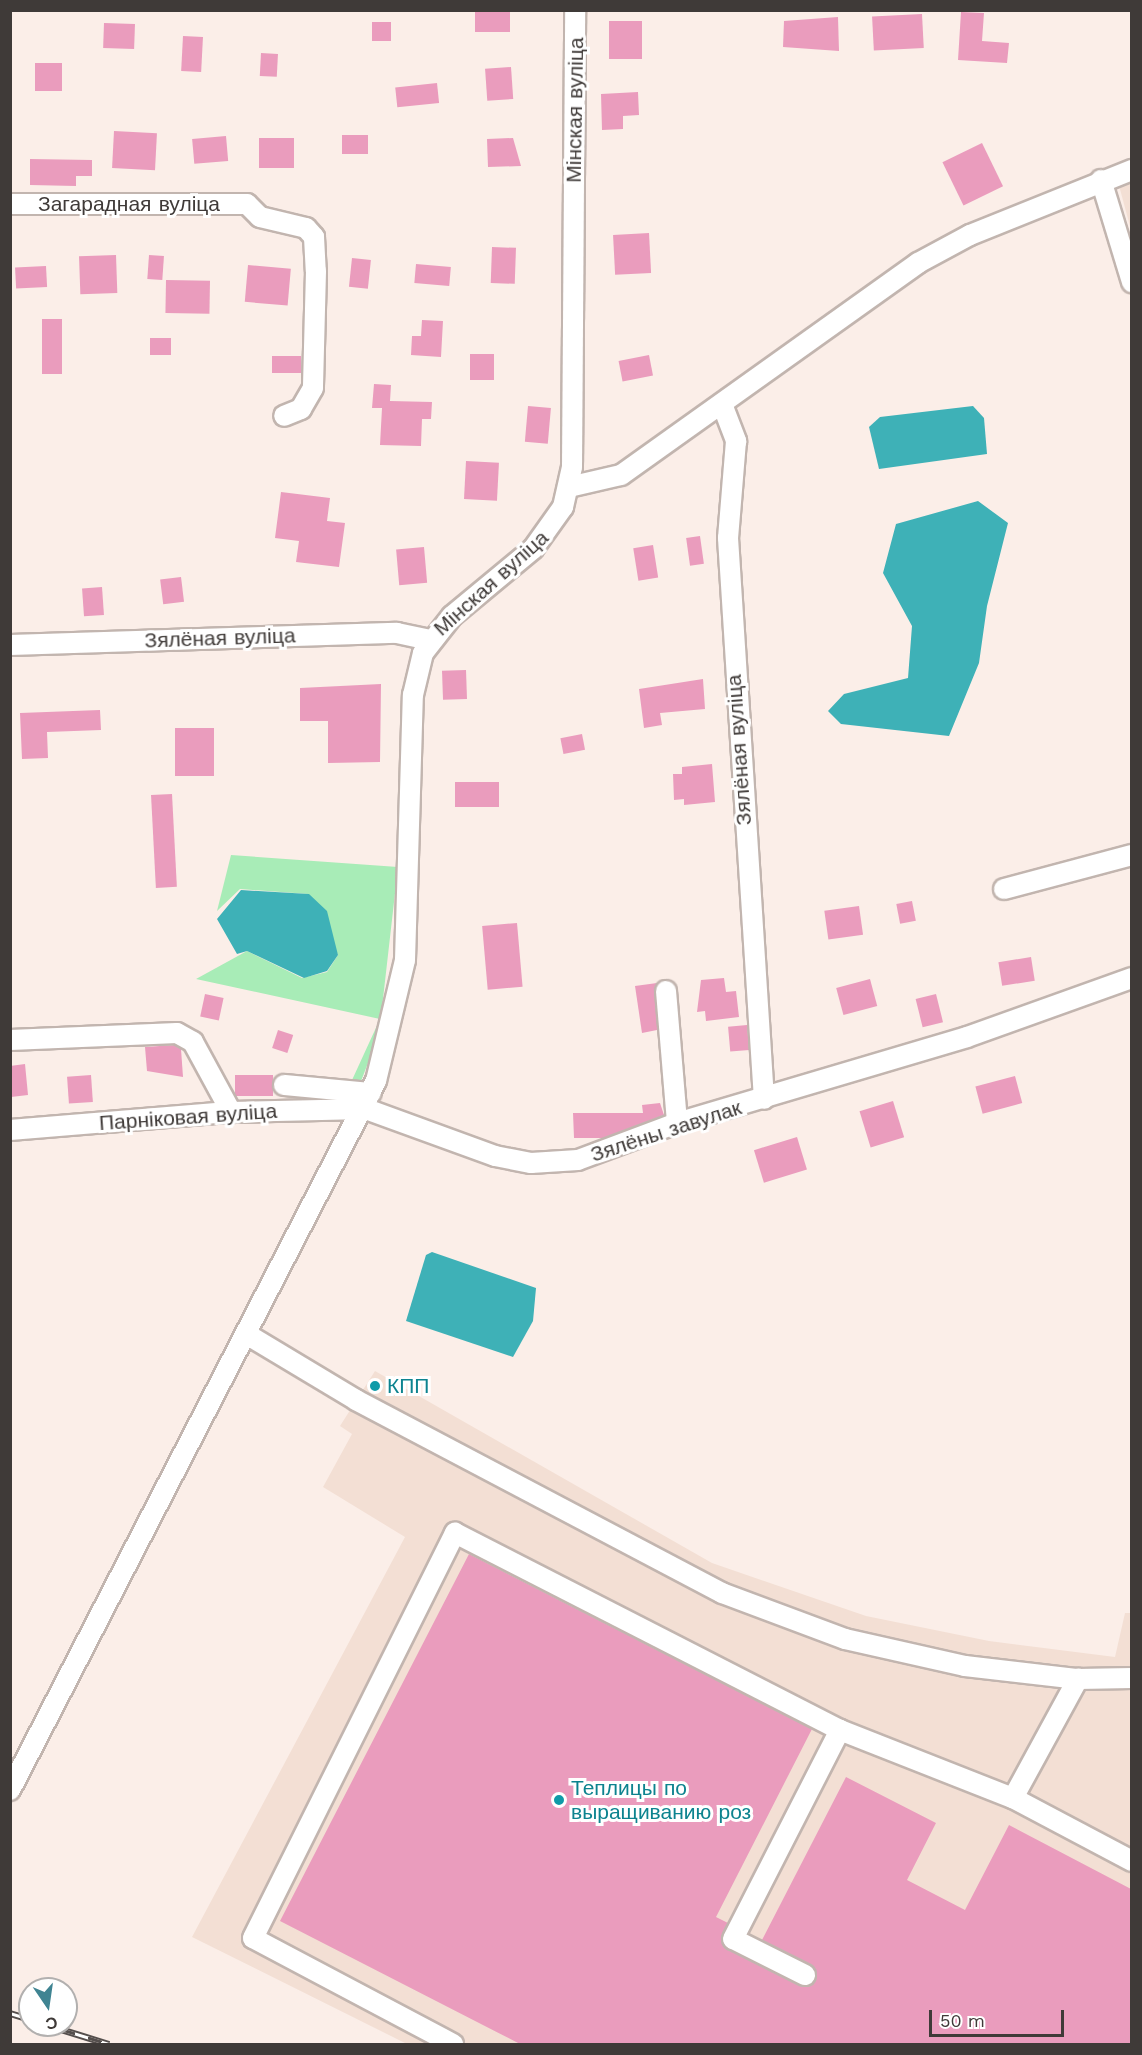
<!DOCTYPE html>
<html>
<head>
<meta charset="utf-8">
<style>
	body { margin:0 }
	#map { position:relative; width:1142px; height:2055px; overflow:hidden; background:#fbeee8; font-family:"Work Sans",sans-serif }
	div>[style] { position:absolute }
	.built>* { inset:0; background:#f3dfd4 }
	.green>* { inset:0; background:#a8ecb7 }
	.water>* { inset:0; background:#3eb1b7 }
	.building>* { inset:0; background:#ea9cbd; transform-origin:0 0 }
	.roads { filter:drop-shadow(2px 0 #c2b5af) drop-shadow(-2px 0 #c2b5af) drop-shadow(0 2px #c2b5af) drop-shadow(0 -2px #c2b5af) }
	.minor>* { height:20px; margin:-10px; padding:0 10px; transform-origin:10px; border-radius:10px; background:#fff }
	.rail>* { height:7px; margin-top:-3.5px; transform-origin:0; background:repeating-linear-gradient(90deg,#fff 0 14px,#554f4d 0 28px); box-sizing:border-box; border-block:2px solid #554f4d }
	.dots>* { width:16px; height:16px; translate:-50% -50%; box-sizing:border-box; border:3px solid #fff; border-radius:50% }
	span { translate:-50% -50%; white-space:nowrap; text-align:center; line-height:1.15; -webkit-text-stroke:6px #fff; paint-order:stroke }
	.street-label { font-size:21px; color:#3f3a38 }
	.culture-label { font-size:21px; color:#0d838f }
	.left { translate:0 -50%; text-align:left }
	.frame { position:absolute; inset:0; border:12px solid #3f3a38; pointer-events:none }
	.north { position:absolute; left:18px; top:1977px; width:60px; height:60px; box-sizing:border-box; background:#fff; border:2px solid #b2b0af; border-radius:50%; rotate:167deg; font-size:16px; font-weight:700; line-height:24px; text-align:center; color:#3f3a38 }
	.north::after { content:''; display:block; margin:auto; width:21px; height:27px; background:#3f8492; clip-path:polygon(50% 0,100% 100%,50% 72%,0 100%) }
	.scale { position:absolute; left:929px; top:2010px; width:135px; height:27px; box-sizing:border-box; border:3px solid #3f3a38; border-top:0; padding-left:8px; font-size:18px; line-height:21px; white-space:nowrap; color:#3f3a38; -webkit-text-stroke:4px #fff; paint-order:stroke }
</style>
</head>
<body>
<div id="map">
	<div class="built">
		<div style="clip-path:polygon(1131px 160px,1131px 230px,1114px 167px)"></div>
		<div style="clip-path:polygon(375px 1371px,712px 1563px,866px 1616px,989px 1641px,1115px 1657px,1125px 1613px,1131px 1613px,1131px 2044px,407px 2044px,192px 1937px,405px 1537px,323px 1487px,352px 1434px,340px 1426px)"></div>
	</div>
	<div class="green">
		<div style="clip-path:polygon(231px 855px,398px 867px,379px 1034px,355px 1097px,347px 1091px,380px 1019px,196px 979px,247px 951px,302px 978px,327px 972px,338px 955px,308px 894px,240px 889px,217px 911px)"></div>
	</div>
	<div class="water">
		<div style="clip-path:polygon(973px 406px,984px 418px,987px 454px,879px 469px,869px 427px,880px 417px)"></div>
		<div style="clip-path:polygon(978px 501px,1008px 523px,987px 606px,979px 663px,949px 736px,841px 724px,828px 711px,844px 694px,908px 678px,912px 626px,883px 573px,896px 524px)"></div>
		<div style="clip-path:polygon(241px 890px,309px 894px,327px 911px,338px 955px,327px 971px,304px 978px,247px 951px,237px 954px,217px 919px)"></div>
		<div style="clip-path:polygon(432px 1252px,536px 1288px,533px 1321px,513px 1357px,406px 1321px,426px 1255px)"></div>
	</div>
	<div class="building">
		<div style="left:475px;top:10px;width:35px;height:22px"></div>
		<div style="clip-path:polygon(961px 12px,984px 13px,982px 41px,1009px 43px,1007px 63px,958px 60px)"></div>
		<div style="left:922px;top:14px;width:34px;height:50px;rotate:87deg"></div>
		<div style="clip-path:polygon(838px 17px,839px 51px,783px 47px,784px 21px)"></div>
		<div style="left:609px;top:21px;width:33px;height:38px"></div>
		<div style="left:372px;top:22px;width:19px;height:19px"></div>
		<div style="left:104px;top:23px;width:31px;height:25px;rotate:2deg"></div>
		<div style="left:183px;top:36px;width:20px;height:35px;rotate:3deg"></div>
		<div style="left:261px;top:53px;width:17px;height:23px;rotate:3deg"></div>
		<div style="left:35px;top:63px;width:27px;height:28px"></div>
		<div style="left:511px;top:67px;width:32px;height:26px;rotate:86deg"></div>
		<div style="left:437px;top:83px;width:20px;height:42px;rotate:84deg"></div>
		<div style="clip-path:polygon(638px 92px,639px 115px,623px 116px,623px 129px,602px 130px,601px 94px)"></div>
		<div style="left:114px;top:131px;width:43px;height:37px;rotate:3deg"></div>
		<div style="left:368px;top:135px;width:19px;height:26px;rotate:90deg"></div>
		<div style="left:226px;top:136px;width:25px;height:34px;rotate:85deg"></div>
		<div style="left:294px;top:138px;width:30px;height:35px;rotate:90deg"></div>
		<div style="clip-path:polygon(513px 138px,521px 166px,488px 167px,487px 139px)"></div>
		<div style="left:982px;top:143px;width:48px;height:44px;rotate:64deg"></div>
		<div style="clip-path:polygon(30px 159px,92px 160px,92px 176px,76px 176px,76px 186px,30px 185px)"></div>
		<div style="left:649px;top:233px;width:40px;height:36px;rotate:87deg"></div>
		<div style="left:492px;top:247px;width:24px;height:36px;rotate:2deg"></div>
		<div style="left:116px;top:255px;width:38px;height:37px;rotate:88deg"></div>
		<div style="left:149px;top:255px;width:15px;height:24px;rotate:4deg"></div>
		<div style="left:352px;top:258px;width:19px;height:29px;rotate:6deg"></div>
		<div style="left:416px;top:264px;width:35px;height:19px;rotate:5deg"></div>
		<div style="left:248px;top:265px;width:43px;height:37px;rotate:5deg"></div>
		<div style="left:46px;top:266px;width:21px;height:31px;rotate:87deg"></div>
		<div style="left:166px;top:280px;width:44px;height:33px;rotate:1deg"></div>
		<div style="left:42px;top:319px;width:20px;height:55px"></div>
		<div style="clip-path:polygon(422px 320px,443px 321px,441px 357px,411px 355px,412px 336px,421px 336px)"></div>
		<div style="left:150px;top:338px;width:21px;height:17px"></div>
		<div style="left:470px;top:354px;width:24px;height:26px"></div>
		<div style="left:649px;top:355px;width:21px;height:31px;rotate:79deg"></div>
		<div style="left:301px;top:356px;width:17px;height:29px;rotate:90deg"></div>
		<div style="clip-path:polygon(374px 384px,391px 385px,390px 401px,432px 402px,431px 419px,422px 419px,421px 446px,380px 445px,382px 408px,372px 408px)"></div>
		<div style="left:528px;top:406px;width:23px;height:36px;rotate:5deg"></div>
		<div style="left:466px;top:461px;width:33px;height:38px;rotate:3deg"></div>
		<div style="clip-path:polygon(281px 492px,330px 498px,327px 521px,345px 523px,339px 567px,296px 562px,299px 541px,275px 538px)"></div>
		<div style="left:700px;top:536px;width:28px;height:14px;rotate:82deg"></div>
		<div style="left:653px;top:545px;width:33px;height:20px;rotate:81deg"></div>
		<div style="left:424px;top:547px;width:36px;height:28px;rotate:85deg"></div>
		<div style="left:181px;top:577px;width:25px;height:21px;rotate:83deg"></div>
		<div style="left:102px;top:587px;width:28px;height:20px;rotate:86deg"></div>
		<div style="left:466px;top:670px;width:29px;height:24px;rotate:88deg"></div>
		<div style="clip-path:polygon(703px 679px,705px 709px,660px 713px,662px 725px,644px 728px,639px 689px)"></div>
		<div style="clip-path:polygon(381px 684px,380px 762px,328px 763px,328px 721px,300px 721px,300px 688px)"></div>
		<div style="clip-path:polygon(100px 710px,101px 730px,47px 732px,48px 758px,22px 759px,20px 713px)"></div>
		<div style="left:175px;top:728px;width:39px;height:48px"></div>
		<div style="left:582px;top:734px;width:16px;height:22px;rotate:79deg"></div>
		<div style="clip-path:polygon(712px 764px,715px 802px,684px 805px,684px 799px,674px 800px,673px 774px,682px 774px,682px 767px)"></div>
		<div style="left:499px;top:782px;width:25px;height:44px;rotate:90deg"></div>
		<div style="left:172px;top:794px;width:93px;height:21px;rotate:87deg"></div>
		<div style="left:912px;top:901px;width:20px;height:16px;rotate:79deg"></div>
		<div style="left:859px;top:906px;width:29px;height:35px;rotate:82deg"></div>
		<div style="left:517px;top:923px;width:64px;height:35px;rotate:85deg"></div>
		<div style="left:1031px;top:957px;width:24px;height:33px;rotate:81deg"></div>
		<div style="clip-path:polygon(724px 978px,726px 992px,736px 991px,739px 1017px,706px 1021px,705px 1011px,697px 1012px,701px 980px)"></div>
		<div style="left:870px;top:979px;width:28px;height:35px;rotate:75deg"></div>
		<div style="clip-path:polygon(657px 983px,657px 1030px,642px 1033px,635px 986px)"></div>
		<div style="left:205px;top:994px;width:19px;height:23px;rotate:12deg"></div>
		<div style="left:936px;top:994px;width:29px;height:21px;rotate:76deg"></div>
		<div style="left:747px;top:1025px;width:25px;height:19px;rotate:85deg"></div>
		<div style="left:278px;top:1030px;width:16px;height:19px;rotate:18deg"></div>
		<div style="clip-path:polygon(174px 1045px,181px 1049px,183px 1077px,147px 1071px,145px 1047px)"></div>
		<div style="clip-path:polygon(25px 1064px,28px 1095px,11px 1097px,10px 1066px)"></div>
		<div style="left:91px;top:1075px;width:27px;height:24px;rotate:86deg"></div>
		<div style="left:273px;top:1075px;width:21px;height:38px;rotate:90deg"></div>
		<div style="left:1015px;top:1076px;width:28px;height:41px;rotate:75deg"></div>
		<div style="left:893px;top:1101px;width:38px;height:35px;rotate:73deg"></div>
		<div style="clip-path:polygon(660px 1103px,664px 1115px,604px 1138px,574px 1138px,573px 1113px,643px 1113px,642px 1105px)"></div>
		<div style="left:797px;top:1137px;width:34px;height:45px;rotate:73deg"></div>
		<div style="clip-path:polygon(469px 1554px,812px 1729px,716px 1917px,728px 1923px,721px 1939px,727px 1949px,800px 1986px,815px 1981px,811px 1965px,762px 1940px,846px 1777px,936px 1823px,907px 1880px,965px 1910px,1009px 1825px,1131px 1889px,1131px 2044px,520px 2044px,280px 1921px)"></div>
	</div>
	<div class="roads">
		<div class="minor">
			<div style="left:1101px;top:180px;width:107px;rotate:73.1deg"></div>
			<div style="left:10px;top:204px;width:237px"></div>
			<div style="left:247px;top:204px;width:18px;rotate:45deg"></div>
			<div style="left:260px;top:217px;width:47px;rotate:13.4deg"></div>
			<div style="left:306px;top:228px;width:12px;rotate:48deg"></div>
			<div style="left:314px;top:237px;width:34px;rotate:87deg"></div>
			<div style="left:316px;top:271px;width:117px;rotate:91.5deg"></div>
			<div style="left:313px;top:388px;width:24px;rotate:120deg"></div>
			<div style="left:301px;top:409px;width:18px;rotate:158deg"></div>
			<div style="left:722px;top:404px;width:40px;rotate:69deg"></div>
			<div style="left:736px;top:441px;width:97px;rotate:94.7deg"></div>
			<div style="left:728px;top:538px;width:562px;rotate:86.33deg"></div>
			<div style="left:569px;top:487px;width:53px;rotate:-13deg"></div>
			<div style="left:621px;top:475px;width:365px;rotate:-35.5deg"></div>
			<div style="left:918px;top:263px;width:59px;rotate:-28.3deg"></div>
			<div style="left:970px;top:235px;width:175px;rotate:-21.9deg"></div>
			<div style="left:10px;top:645px;width:387px;rotate:-1.8deg"></div>
			<div style="left:397px;top:633px;width:33px;rotate:12deg"></div>
			<div style="left:1004px;top:889px;width:132px;rotate:-14.9deg"></div>
			<div style="left:666px;top:991px;width:132px;rotate:85.2deg"></div>
			<div style="left:10px;top:1040px;width:167px;rotate:-2.4deg"></div>
			<div style="left:177px;top:1033px;width:18px;rotate:29deg"></div>
			<div style="left:193px;top:1042px;width:80px;rotate:61.5deg"></div>
			<div style="left:284px;top:1085px;width:87px;rotate:5.3deg"></div>
			<div style="left:10px;top:1130px;width:222px;rotate:-4.7deg"></div>
			<div style="left:231px;top:1112px;width:135px;rotate:-1.3deg"></div>
			<div style="left:366px;top:1109px;width:137px;rotate:20deg"></div>
			<div style="left:495px;top:1156px;width:37px;rotate:11deg"></div>
			<div style="left:531px;top:1163px;width:47px;rotate:-3.7deg"></div>
			<div style="left:578px;top:1160px;width:106px;rotate:-20.5deg"></div>
			<div style="left:677px;top:1123px;width:302px;rotate:-16.5deg"></div>
			<div style="left:967px;top:1037px;width:175px;rotate:-19.7deg"></div>
			<div style="left:248px;top:1335px;width:126px;rotate:31deg"></div>
			<div style="left:356px;top:1400px;width:414px;rotate:27.8deg"></div>
			<div style="left:722px;top:1593px;width:131px;rotate:20.5deg"></div>
			<div style="left:845px;top:1639px;width:123px;rotate:12.7deg"></div>
			<div style="left:965px;top:1666px;width:114px;rotate:6.6deg"></div>
			<div style="left:1078px;top:1679px;width:54px;rotate:-1.1deg"></div>
			<div style="left:10px;top:1790px;width:798px;rotate:-62.7deg"></div>
			<div style="left:376px;top:1081px;width:124px;rotate:-76.5deg"></div>
			<div style="left:405px;top:960px;width:265px;rotate:-88.3deg"></div>
			<div style="left:413px;top:695px;width:43px;rotate:-76.6deg"></div>
			<div style="left:423px;top:653px;width:47px;rotate:-51.9deg"></div>
			<div style="left:452px;top:616px;width:105px;rotate:-39.6deg"></div>
			<div style="left:533px;top:549px;width:52px;rotate:-54.5deg"></div>
			<div style="left:563px;top:507px;width:41px;rotate:-77.3deg"></div>
			<div style="left:572px;top:467px;width:457px;rotate:-89.6deg"></div>
			<div style="left:1013px;top:1798px;width:136px;rotate:-61.4deg"></div>
			<div style="left:805px;top:1975px;width:80px;rotate:-153.4deg"></div>
			<div style="left:733px;top:1939px;width:235px;rotate:-62.9deg"></div>
			<div style="left:453px;top:2044px;width:226px;rotate:-152.1deg"></div>
			<div style="left:253px;top:1938px;width:453px;rotate:-63.5deg"></div>
			<div style="left:455px;top:1533px;width:432px;rotate:27.1deg"></div>
			<div style="left:840px;top:1730px;width:186px;rotate:21.5deg"></div>
			<div style="left:1013px;top:1798px;width:135px;rotate:27.9deg"></div>
		</div>
	</div>
	<div class="rail">
		<div style="left:10px;top:2013px;width:21px;rotate:17deg"></div>
		<div style="left:48px;top:2025px;width:64px;rotate:17.3deg"></div>
	</div>
	<div class="dots">
		<div style="left:375px;top:1386px;background:#0f9aa8"></div>
		<div style="left:559px;top:1800px;background:#0f9aa8"></div>
	</div>
	<div class="street-label">
		<span style="left:575px;top:110px;rotate:-89deg">Мінская вуліца</span>
		<span style="left:129px;top:204px">Загарадная вуліца</span>
		<span style="left:491px;top:583px;rotate:-42deg">Мінская вуліца</span>
		<span style="left:220px;top:638px;rotate:-2deg">Зялёная вуліца</span>
		<span style="left:739px;top:750px;rotate:-94deg">Зялёная вуліца</span>
		<span style="left:188px;top:1117px;rotate:-4deg">Парніковая вуліца</span>
		<span style="left:666px;top:1131px;rotate:-18deg">Зялёны завулак</span>
	</div>
	<div class="culture-label">
		<span class="left" style="left:387px;top:1386px">КПП</span>
		<span class="left" style="left:571px;top:1800px">Теплицы по<br>выращиванию роз</span>
	</div>
	<div class="frame"></div>
	<div class="north">С</div>
	<div class="scale">50 m</div>
</div>
</body>
</html>
